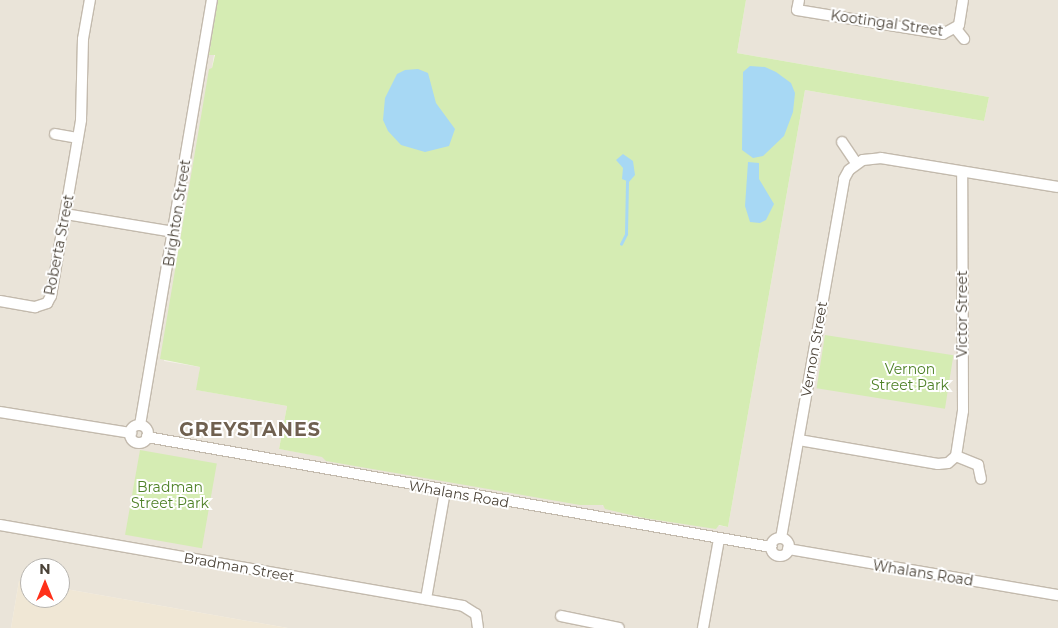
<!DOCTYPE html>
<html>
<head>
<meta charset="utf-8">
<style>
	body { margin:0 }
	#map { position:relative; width:1058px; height:628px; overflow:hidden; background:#f6f2eb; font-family:Montserrat,sans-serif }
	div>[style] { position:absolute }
	.residential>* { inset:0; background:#eae4d9 }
	.education>* { inset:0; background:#f0e7d5 }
	.green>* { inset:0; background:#d5ecb3; transform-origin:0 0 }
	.water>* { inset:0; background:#a7d8f4 }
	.stream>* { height:2.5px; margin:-1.25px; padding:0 1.25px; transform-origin:1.25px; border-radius:1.25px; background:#a7d8f4 }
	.roads { filter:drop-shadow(1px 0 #c3baad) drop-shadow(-1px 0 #c3baad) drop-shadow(0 1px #c3baad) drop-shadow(0 -1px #c3baad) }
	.minor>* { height:10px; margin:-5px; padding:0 5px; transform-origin:5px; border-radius:5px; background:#fff }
	.minor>.ring { margin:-5px; padding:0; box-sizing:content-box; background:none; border:10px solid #fff; border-radius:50% }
	span { translate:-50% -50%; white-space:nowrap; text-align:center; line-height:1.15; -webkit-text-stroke:4px #fff; paint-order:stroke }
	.street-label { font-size:14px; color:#4b4338 }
	.park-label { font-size:14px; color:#4e8127 }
	.district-label { font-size:19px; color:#6f604f; font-weight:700; letter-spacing:1px }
	.north { position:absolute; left:20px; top:558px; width:50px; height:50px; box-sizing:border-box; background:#fff; border:1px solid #b7b4af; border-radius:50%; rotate:0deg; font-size:14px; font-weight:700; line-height:20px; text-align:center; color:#4b4338 }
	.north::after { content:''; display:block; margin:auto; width:18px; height:22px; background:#ff311a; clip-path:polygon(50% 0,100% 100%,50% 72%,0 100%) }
</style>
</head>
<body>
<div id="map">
	<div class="residential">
		<div style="clip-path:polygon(0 0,223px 0,164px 361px,200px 367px,197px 390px,287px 406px,279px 449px,728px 527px,805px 90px,984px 121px,989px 97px,737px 53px,746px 0,1058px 0,1058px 628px,288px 628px,60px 588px,60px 568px,30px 568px,30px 582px,19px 581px,11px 628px,0 628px)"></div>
	</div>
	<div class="education">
		<div style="clip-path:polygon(19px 581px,30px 582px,30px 598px,60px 598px,60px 588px,288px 628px,11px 628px)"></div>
	</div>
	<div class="green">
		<div style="clip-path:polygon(218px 0,746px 0,737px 53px,989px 97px,984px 121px,805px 90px,728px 527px,719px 525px,716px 529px,644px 518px,605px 509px,603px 505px,580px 505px,326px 461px,322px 457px,279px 449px,287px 406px,196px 390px,200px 367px,160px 359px,209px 69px,212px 68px,215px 55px,209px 55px)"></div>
		<div style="left:825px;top:335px;width:130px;height:54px;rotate:9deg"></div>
		<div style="left:140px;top:450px;width:78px;height:86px;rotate:10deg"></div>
	</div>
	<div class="water">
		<div style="clip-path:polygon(750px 66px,765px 67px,776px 72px,791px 83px,795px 93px,793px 112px,784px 136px,763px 156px,753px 158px,742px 150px,743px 72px)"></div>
		<div style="clip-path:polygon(418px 69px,428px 73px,436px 103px,455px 129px,449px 146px,425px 152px,401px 145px,388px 131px,383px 120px,385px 98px,397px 74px,405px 70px)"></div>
		<div style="clip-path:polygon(623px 154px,633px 161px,635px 175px,629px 182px,622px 179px,623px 168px,616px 160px)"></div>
		<div style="clip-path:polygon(748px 162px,759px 163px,759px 179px,774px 204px,766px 220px,760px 223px,750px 222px,745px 206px)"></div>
	</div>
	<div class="stream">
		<div style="left:621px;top:244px;width:11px;rotate:-63deg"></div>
		<div style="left:626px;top:234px;width:52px;rotate:-88.9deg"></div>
	</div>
	<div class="roads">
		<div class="minor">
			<div style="left:799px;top:0;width:10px;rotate:101deg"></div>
			<div style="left:797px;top:10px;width:148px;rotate:9.3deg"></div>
			<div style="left:943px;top:34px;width:18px;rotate:-29deg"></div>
			<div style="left:959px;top:25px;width:25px;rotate:-81deg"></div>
			<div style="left:956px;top:29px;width:13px;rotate:51deg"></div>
			<div style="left:55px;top:134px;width:23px;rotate:10deg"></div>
			<div style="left:842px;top:142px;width:25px;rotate:56deg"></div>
			<div style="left:65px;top:214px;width:110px;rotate:9.4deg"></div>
			<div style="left:0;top:301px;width:36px;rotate:10deg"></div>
			<div style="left:35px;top:307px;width:13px;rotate:-18deg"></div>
			<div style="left:47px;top:303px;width:8px;rotate:-60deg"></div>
			<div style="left:51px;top:296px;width:179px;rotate:-80.3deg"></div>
			<div style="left:81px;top:120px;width:81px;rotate:-88.6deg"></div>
			<div style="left:83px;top:39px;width:40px;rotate:-80deg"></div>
			<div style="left:0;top:412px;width:133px;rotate:9.1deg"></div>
			<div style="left:140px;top:425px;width:431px;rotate:-80.4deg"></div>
			<div class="ring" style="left:130px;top:425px;width:8px;height:8px"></div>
			<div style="left:147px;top:437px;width:634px;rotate:10deg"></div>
			<div style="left:799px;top:440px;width:141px;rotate:9.8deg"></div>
			<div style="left:938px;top:464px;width:10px;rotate:-6deg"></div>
			<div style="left:948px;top:463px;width:11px;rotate:-41deg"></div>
			<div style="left:956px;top:456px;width:46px;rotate:-81.2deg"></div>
			<div style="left:963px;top:411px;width:239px;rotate:-90.2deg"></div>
			<div style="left:956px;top:456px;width:24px;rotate:22deg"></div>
			<div style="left:978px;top:465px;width:14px;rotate:78deg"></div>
			<div style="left:0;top:525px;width:470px;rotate:9.9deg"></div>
			<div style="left:463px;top:606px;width:15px;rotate:32deg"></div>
			<div style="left:476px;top:614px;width:14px;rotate:82deg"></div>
			<div style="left:781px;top:538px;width:364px;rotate:-80deg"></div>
			<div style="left:844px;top:179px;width:10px;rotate:-61deg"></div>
			<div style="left:849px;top:170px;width:17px;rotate:-36deg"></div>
			<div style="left:863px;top:160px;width:18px;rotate:-6deg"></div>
			<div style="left:881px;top:158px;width:179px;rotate:9.3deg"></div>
			<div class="ring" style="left:771px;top:538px;width:8px;height:8px"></div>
			<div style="left:788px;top:549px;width:274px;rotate:9.7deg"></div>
			<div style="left:426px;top:599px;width:110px;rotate:-80deg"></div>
			<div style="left:561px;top:616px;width:59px;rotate:11.7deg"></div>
			<div style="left:703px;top:628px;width:90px;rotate:-79.8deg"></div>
		</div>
	</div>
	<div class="street-label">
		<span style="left:887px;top:23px;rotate:8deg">Kootingal Street</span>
		<span style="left:177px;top:213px;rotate:-81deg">Brighton Street</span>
		<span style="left:59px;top:245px;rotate:-79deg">Roberta Street</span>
		<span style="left:962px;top:314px;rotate:-90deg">Victor Street</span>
		<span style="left:814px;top:349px;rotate:-80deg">Vernon Street</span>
		<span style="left:459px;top:494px;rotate:10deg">Whalans Road</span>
		<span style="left:239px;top:567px;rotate:10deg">Bradman Street</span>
		<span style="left:923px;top:573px;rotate:9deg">Whalans Road</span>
	</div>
	<div class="park-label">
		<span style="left:910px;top:377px">Vernon<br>Street Park</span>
		<span style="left:170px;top:495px">Bradman<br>Street Park</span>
	</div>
	<div class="district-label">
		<span style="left:250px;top:430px">GREYSTANES</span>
	</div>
	<div class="north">N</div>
</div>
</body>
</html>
